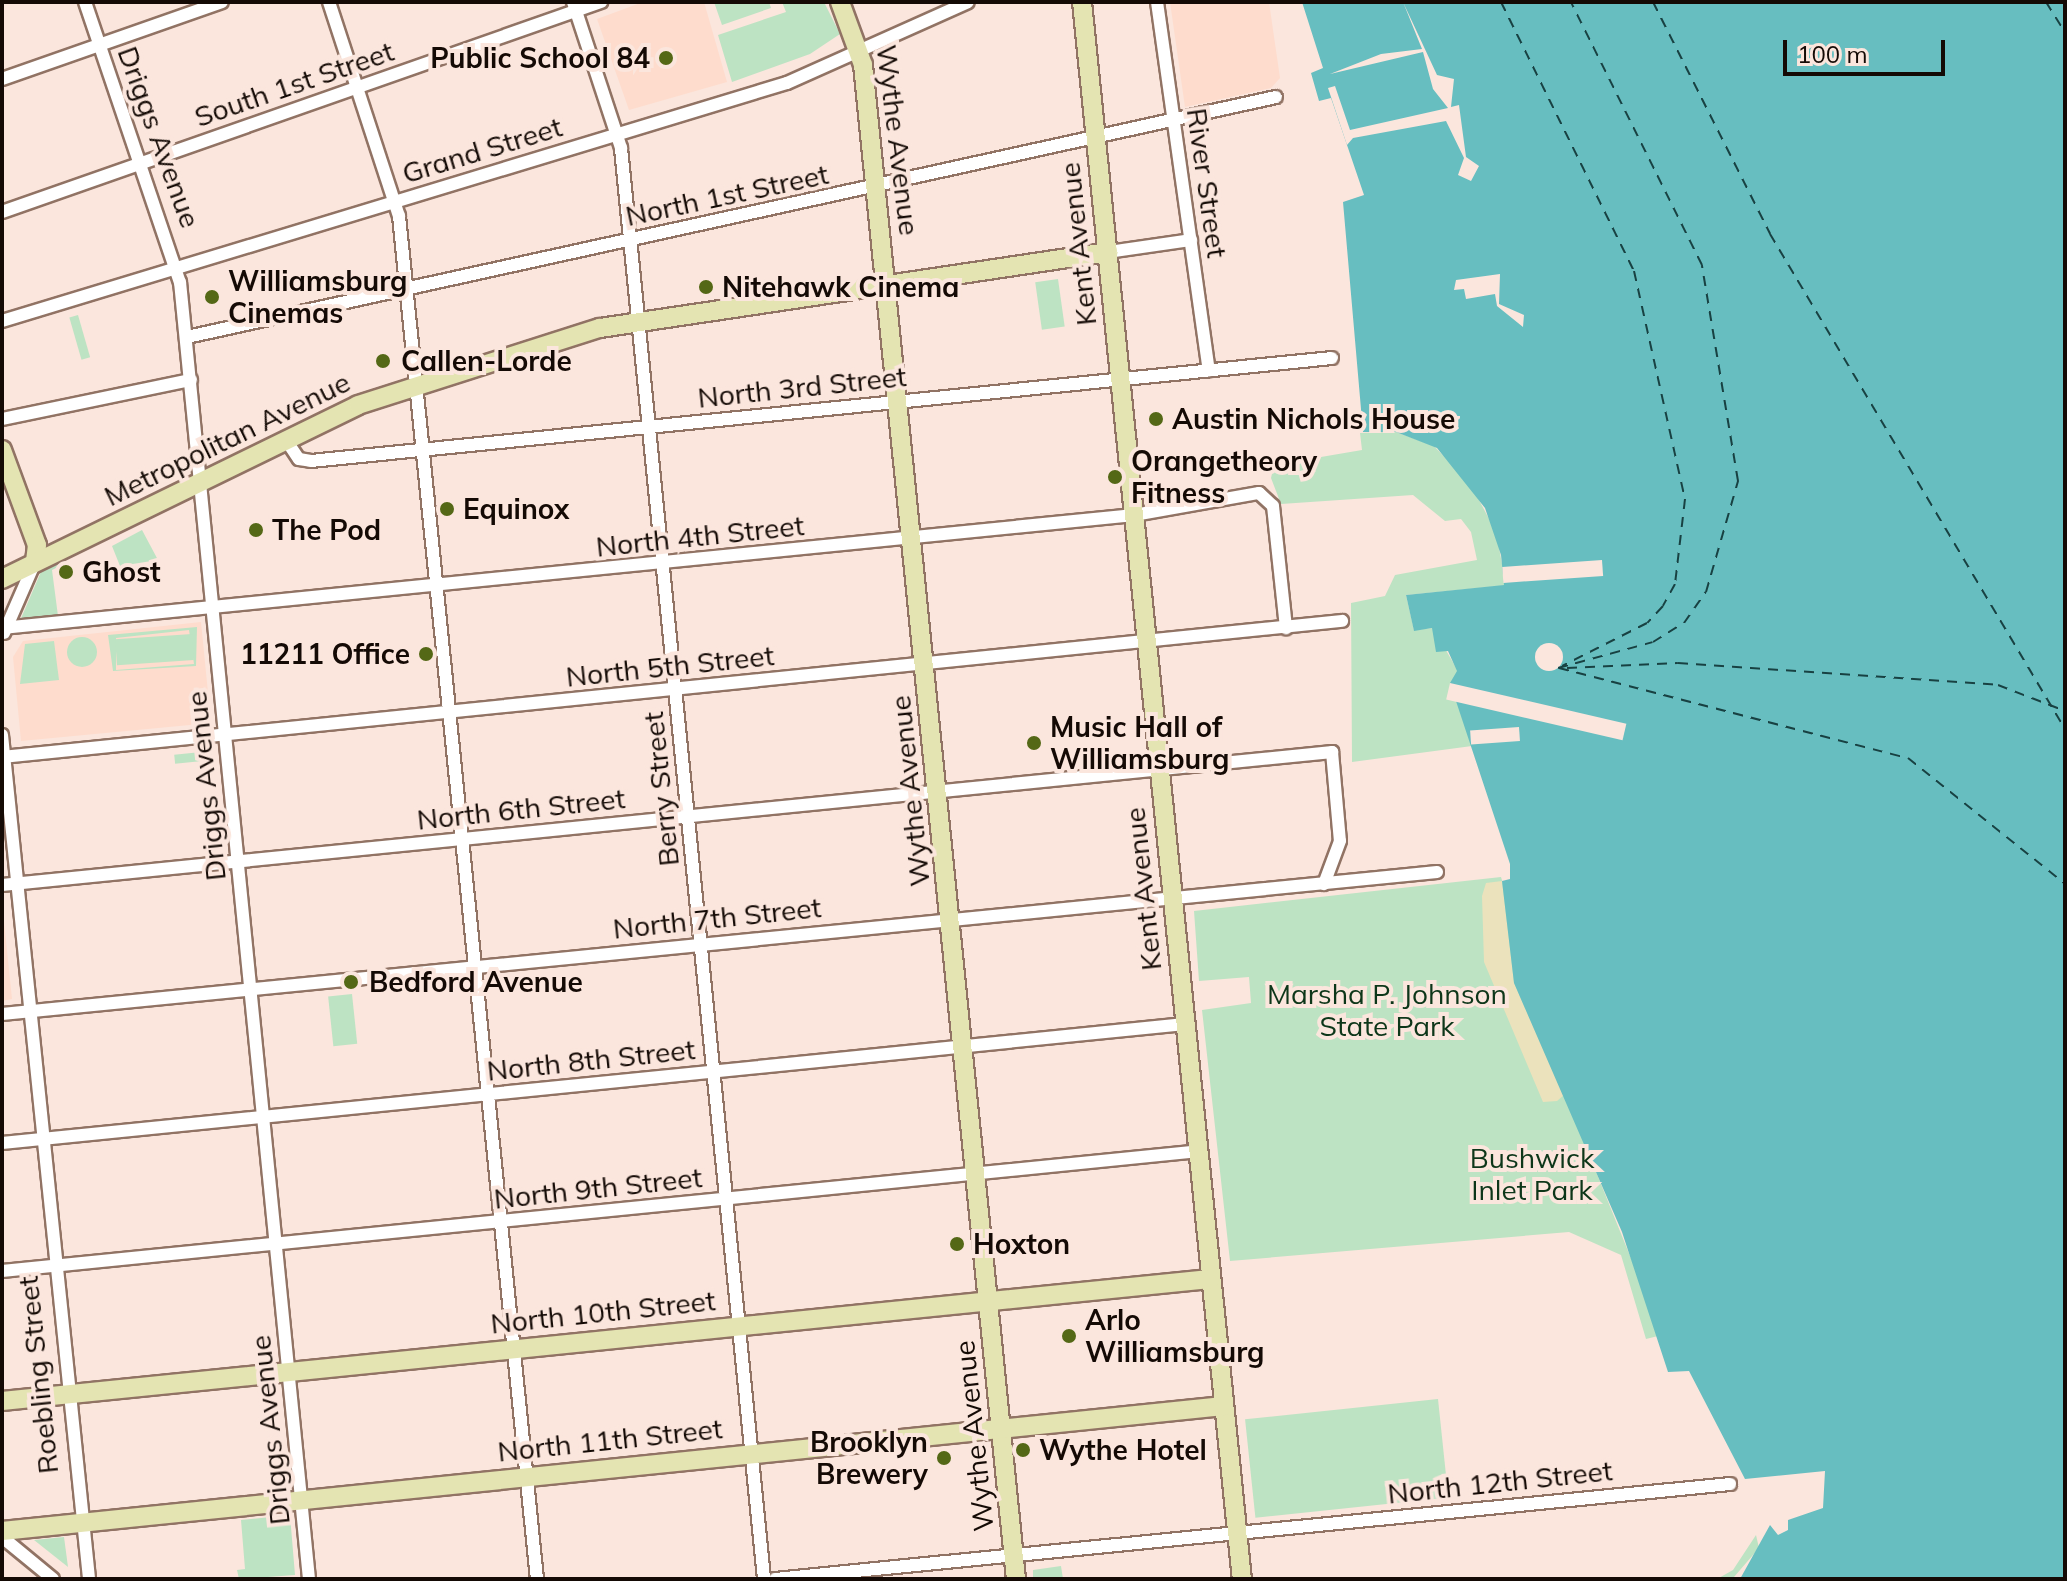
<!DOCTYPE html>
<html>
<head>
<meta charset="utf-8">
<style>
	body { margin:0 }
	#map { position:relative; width:2067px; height:1581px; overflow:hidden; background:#fbe6dd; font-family:Mulish,sans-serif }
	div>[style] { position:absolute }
	.built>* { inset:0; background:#fedccd }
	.green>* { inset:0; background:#bde3c3; transform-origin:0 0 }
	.round { border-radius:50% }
	.sand>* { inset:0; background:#ebe2bc }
	.water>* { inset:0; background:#67bec0 }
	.pier>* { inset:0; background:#fbe6dd; transform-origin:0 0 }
	.ferry>* { height:2px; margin-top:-1px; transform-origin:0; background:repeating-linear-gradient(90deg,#184142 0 10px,transparent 0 18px) }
	.roads { filter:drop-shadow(2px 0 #917364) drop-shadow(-2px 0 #917364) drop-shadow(0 2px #917364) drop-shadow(0 -2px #917364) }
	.street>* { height:12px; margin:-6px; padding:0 6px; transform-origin:6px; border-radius:6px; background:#fff }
	.secondary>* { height:18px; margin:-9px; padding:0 9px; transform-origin:9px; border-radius:9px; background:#e4e4b2 }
	.dots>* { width:22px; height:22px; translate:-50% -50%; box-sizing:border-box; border:4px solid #fbe6dd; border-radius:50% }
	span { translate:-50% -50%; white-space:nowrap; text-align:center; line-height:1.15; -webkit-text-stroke:8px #fbe6dd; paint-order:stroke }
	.poi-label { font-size:28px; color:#140a05; font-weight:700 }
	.right { translate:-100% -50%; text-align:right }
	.left { translate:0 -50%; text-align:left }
	.street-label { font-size:28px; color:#140a05 }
	.park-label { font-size:28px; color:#0d3619 }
	.frame { position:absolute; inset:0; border:4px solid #140a05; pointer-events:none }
	.scale { position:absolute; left:1783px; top:40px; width:162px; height:36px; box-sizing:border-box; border:4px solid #140a05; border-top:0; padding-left:10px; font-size:24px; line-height:28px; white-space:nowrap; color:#140a05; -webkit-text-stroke:6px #fbe6dd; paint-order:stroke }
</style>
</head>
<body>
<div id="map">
	<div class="built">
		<div style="clip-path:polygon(643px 2px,704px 2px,727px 82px,629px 110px,597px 19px)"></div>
		<div style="clip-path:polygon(1170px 2px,1269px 2px,1280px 78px,1271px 88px,1185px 107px)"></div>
		<div style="clip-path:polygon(201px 622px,211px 723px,21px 741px,13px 657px,23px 641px)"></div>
		<div style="clip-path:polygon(2px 902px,12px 999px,2px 1001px)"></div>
	</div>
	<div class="green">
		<div style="clip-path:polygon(714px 2px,769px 2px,771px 8px,722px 25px)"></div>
		<div style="clip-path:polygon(782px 2px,824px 2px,840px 34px,810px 54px,732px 82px,718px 35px,786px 12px)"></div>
		<div style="left:1058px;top:279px;width:48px;height:23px;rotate:82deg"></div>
		<div style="left:78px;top:315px;width:44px;height:9px;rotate:74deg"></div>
		<div style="clip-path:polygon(1396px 432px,1434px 446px,1471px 485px,1496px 532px,1503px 569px,1603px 576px,1406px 595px,1414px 630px,1433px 628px,1458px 671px,1456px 699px,1472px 746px,1352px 762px,1351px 603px,1385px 596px,1395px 575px,1477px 560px,1471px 532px,1461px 519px,1445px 521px,1413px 495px,1281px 504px,1271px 478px,1274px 465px,1362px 450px,1360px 433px)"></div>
		<div style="clip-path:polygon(142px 530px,158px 560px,120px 566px,112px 546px)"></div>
		<div style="clip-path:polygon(56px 560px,64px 564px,52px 570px,58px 616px,19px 623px,43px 567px)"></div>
		<div style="clip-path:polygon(evenodd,197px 627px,196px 666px,113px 671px,108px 635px,197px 627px,189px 630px,194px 664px,116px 670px,116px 638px,189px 630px)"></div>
		<div style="left:192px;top:634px;width:26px;height:77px;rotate:86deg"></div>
		<div class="round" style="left:67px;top:637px;width:30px;height:30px"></div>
		<div style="clip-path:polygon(54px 641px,59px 680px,20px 684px,25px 644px)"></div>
		<div style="left:211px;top:751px;width:9px;height:37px;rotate:84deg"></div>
		<div style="clip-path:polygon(1501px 877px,1571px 1110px,1662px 1335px,1646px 1339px,1621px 1255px,1569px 1232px,1230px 1261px,1202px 1010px,1251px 1003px,1249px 977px,1199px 981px,1194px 911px)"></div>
		<div style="left:352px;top:994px;width:50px;height:24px;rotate:84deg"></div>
		<div style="left:1438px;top:1399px;width:99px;height:194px;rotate:84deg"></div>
		<div style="clip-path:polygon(290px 1515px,295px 1575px,239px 1579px,237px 1570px,245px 1569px,241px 1520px)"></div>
		<div style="clip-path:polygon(1756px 1535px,1759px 1548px,1734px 1577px,1717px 1579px,1733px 1570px)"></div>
		<div style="clip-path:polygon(64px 1537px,68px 1567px,34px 1540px)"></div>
		<div style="clip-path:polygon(1061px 1566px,1063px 1579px,1033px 1579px,1033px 1570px)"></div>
	</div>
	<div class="sand">
		<div style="clip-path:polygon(1502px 881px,1514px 983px,1564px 1095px,1557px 1101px,1543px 1102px,1484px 962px,1482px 896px,1486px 883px)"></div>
	</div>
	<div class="water">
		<div style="clip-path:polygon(1302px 2px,2065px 2px,2065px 1579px,1740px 1579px,1770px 1525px,1778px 1535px,1788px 1530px,1788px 1520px,1823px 1508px,1825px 1471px,1745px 1479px,1689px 1371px,1668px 1372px,1622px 1232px,1514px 983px,1502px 881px,1510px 879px,1510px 864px,1450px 683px,1457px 671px,1448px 651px,1436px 652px,1432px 628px,1414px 631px,1406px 595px,1504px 585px,1501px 555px,1485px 508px,1437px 448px,1396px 432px,1363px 432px,1343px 202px,1364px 195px,1331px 98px,1319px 101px,1311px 73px,1323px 68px)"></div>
	</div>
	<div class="pier">
		<div style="clip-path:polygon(1403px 2px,1437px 75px,1454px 79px,1451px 107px,1459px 105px,1466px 157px,1479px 166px,1471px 181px,1458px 175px,1464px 158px,1446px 121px,1353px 138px,1347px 145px,1328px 88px,1335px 86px,1350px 130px,1448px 108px,1433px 89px,1423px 52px,1330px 74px,1381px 54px,1422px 49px)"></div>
		<div style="clip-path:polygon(1500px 274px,1499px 304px,1524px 315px,1523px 327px,1497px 306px,1495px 294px,1466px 299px,1464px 289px,1454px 290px,1456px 280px)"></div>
		<div style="left:1602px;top:560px;width:16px;height:100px;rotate:86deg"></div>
		<div class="round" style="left:1535px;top:643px;width:28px;height:28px"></div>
		<div style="left:1450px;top:683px;width:181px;height:17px;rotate:13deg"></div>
		<div style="left:1519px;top:727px;width:14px;height:49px;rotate:86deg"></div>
	</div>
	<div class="ferry">
		<div style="left:1501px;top:2px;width:300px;rotate:63.7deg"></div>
		<div style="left:1634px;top:271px;width:234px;rotate:77.4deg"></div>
		<div style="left:1685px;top:499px;width:86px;rotate:96.7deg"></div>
		<div style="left:1675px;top:584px;width:25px;rotate:119deg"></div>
		<div style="left:1663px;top:606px;width:23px;rotate:133deg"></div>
		<div style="left:1647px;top:623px;width:95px;rotate:153.2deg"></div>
		<div style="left:1653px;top:2px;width:260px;rotate:63.2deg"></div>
		<div style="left:1770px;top:234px;width:576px;rotate:59.21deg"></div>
		<div style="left:2046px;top:2px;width:36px;rotate:58deg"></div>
		<div style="left:1558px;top:668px;width:98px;rotate:-15.3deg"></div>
		<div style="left:1653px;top:642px;width:36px;rotate:-32deg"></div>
		<div style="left:1684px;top:623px;width:38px;rotate:-55deg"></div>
		<div style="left:1706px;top:592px;width:116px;rotate:-73.9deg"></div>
		<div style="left:1738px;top:481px;width:219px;rotate:-99.5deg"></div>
		<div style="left:1702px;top:265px;width:294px;rotate:-116.5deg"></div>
		<div style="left:1559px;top:668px;width:360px;rotate:14.5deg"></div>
		<div style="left:1908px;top:758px;width:201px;rotate:38.7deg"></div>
		<div style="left:1567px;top:668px;width:111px;rotate:-2.6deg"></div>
		<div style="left:1678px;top:663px;width:321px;rotate:3.9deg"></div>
		<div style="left:1998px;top:685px;width:72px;rotate:21.2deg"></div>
	</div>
	<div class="roads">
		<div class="street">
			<div style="left:85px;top:2px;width:296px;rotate:71.3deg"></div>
			<div style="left:180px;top:282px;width:1303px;rotate:84.32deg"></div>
			<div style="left:329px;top:2px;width:225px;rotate:71.9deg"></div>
			<div style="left:399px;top:216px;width:1370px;rotate:84.22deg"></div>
			<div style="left:573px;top:2px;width:154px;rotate:71.8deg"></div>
			<div style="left:621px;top:148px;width:1438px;rotate:84.29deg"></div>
			<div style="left:1157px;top:2px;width:372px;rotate:82deg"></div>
			<div style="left:2px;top:79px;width:233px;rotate:-19.3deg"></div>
			<div style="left:2px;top:212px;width:635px;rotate:-19.32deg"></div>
			<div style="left:1108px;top:252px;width:84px;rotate:-8.2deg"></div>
			<div style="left:2px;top:321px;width:820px;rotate:-16.87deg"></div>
			<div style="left:787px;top:83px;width:198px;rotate:-24.1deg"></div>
			<div style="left:187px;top:337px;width:1115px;rotate:-12.43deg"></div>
			<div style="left:2px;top:419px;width:193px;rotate:-11.7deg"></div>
			<div style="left:286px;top:440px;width:23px;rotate:56deg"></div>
			<div style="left:299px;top:459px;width:12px;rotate:9deg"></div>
			<div style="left:311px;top:461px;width:1026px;rotate:-5.76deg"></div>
			<div style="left:2px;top:628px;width:1138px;rotate:-5.7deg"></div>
			<div style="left:1134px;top:515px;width:127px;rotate:-10deg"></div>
			<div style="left:1259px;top:493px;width:19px;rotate:43deg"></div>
			<div style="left:1273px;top:506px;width:123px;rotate:83.9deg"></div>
			<div style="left:4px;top:633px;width:77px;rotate:-66.4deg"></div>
			<div style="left:2px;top:735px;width:848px;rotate:84.11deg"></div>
			<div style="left:2px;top:757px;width:1347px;rotate:-5.8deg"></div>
			<div style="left:2px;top:885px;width:1337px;rotate:-5.71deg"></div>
			<div style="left:1332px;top:752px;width:89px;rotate:84.9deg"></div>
			<div style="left:1340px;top:841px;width:46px;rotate:110.4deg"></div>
			<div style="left:2px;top:1014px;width:1442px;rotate:-5.65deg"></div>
			<div style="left:2px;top:1143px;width:1189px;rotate:-5.74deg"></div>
			<div style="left:2px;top:1271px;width:1203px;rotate:-5.72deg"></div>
			<div style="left:2px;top:1537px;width:66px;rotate:39.5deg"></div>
			<div style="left:775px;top:1579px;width:960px;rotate:-5.68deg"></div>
		</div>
		<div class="secondary">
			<div style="left:840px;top:2px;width:67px;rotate:69.9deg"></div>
			<div style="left:863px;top:65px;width:1522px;rotate:84.23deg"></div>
			<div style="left:1082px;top:2px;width:1585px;rotate:84.21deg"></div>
			<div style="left:2px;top:450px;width:101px;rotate:69.8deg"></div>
			<div style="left:37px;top:545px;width:17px;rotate:97deg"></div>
			<div style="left:2px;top:579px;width:396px;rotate:-26deg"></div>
			<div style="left:358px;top:405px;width:254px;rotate:-17.7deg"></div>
			<div style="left:600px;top:328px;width:514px;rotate:-8.51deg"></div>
			<div style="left:2px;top:1401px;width:1214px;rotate:-5.77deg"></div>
			<div style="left:2px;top:1531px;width:1228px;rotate:-5.84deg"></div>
		</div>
	</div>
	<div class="dots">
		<div style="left:666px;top:58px;background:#546816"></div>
		<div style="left:706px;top:287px;background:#546816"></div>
		<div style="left:212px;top:297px;background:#546816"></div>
		<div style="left:383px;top:361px;background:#546816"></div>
		<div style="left:1156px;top:419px;background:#546816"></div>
		<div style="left:1115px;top:477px;background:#546816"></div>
		<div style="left:447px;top:509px;background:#546816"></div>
		<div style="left:256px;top:530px;background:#546816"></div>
		<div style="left:66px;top:572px;background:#546816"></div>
		<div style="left:426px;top:654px;background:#546816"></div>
		<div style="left:1034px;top:743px;background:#546816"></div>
		<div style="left:351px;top:982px;background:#546816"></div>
		<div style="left:957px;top:1244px;background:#546816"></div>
		<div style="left:1069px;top:1336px;background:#546816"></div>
		<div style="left:1023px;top:1450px;background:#546816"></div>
		<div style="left:944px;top:1458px;background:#546816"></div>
	</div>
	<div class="poi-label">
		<span class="right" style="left:650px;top:58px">Public School 84</span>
		<span class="left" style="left:228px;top:297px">Williamsburg<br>Cinemas</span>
		<span class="left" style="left:722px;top:287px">Nitehawk Cinema</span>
		<span class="left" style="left:401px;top:361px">Callen-Lorde</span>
		<span class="left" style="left:1172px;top:419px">Austin Nichols House</span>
		<span class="left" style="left:1131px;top:477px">Orangetheory<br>Fitness</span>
		<span class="left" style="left:463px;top:509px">Equinox</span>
		<span class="left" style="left:272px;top:530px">The Pod</span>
		<span class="left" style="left:82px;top:572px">Ghost</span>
		<span class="right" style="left:410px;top:654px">11211 Office</span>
		<span class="left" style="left:1050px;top:743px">Music Hall of<br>Williamsburg</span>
		<span class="left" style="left:369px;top:982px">Bedford Avenue</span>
		<span class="left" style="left:973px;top:1244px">Hoxton</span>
		<span class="left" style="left:1085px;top:1336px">Arlo<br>Williamsburg</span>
		<span class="right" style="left:928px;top:1458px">Brooklyn<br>Brewery</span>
		<span class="left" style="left:1039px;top:1450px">Wythe Hotel</span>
	</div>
	<div class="street-label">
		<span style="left:294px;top:84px;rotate:-19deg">South 1st Street</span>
		<span style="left:159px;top:137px;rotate:70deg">Driggs Avenue</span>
		<span style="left:898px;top:140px;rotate:83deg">Wythe Avenue</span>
		<span style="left:482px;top:150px;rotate:-17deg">Grand Street</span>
		<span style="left:1207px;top:183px;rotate:82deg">River Street</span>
		<span style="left:727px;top:195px;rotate:-12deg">North 1st Street</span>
		<span style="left:1078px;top:244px;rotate:-96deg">Kent Avenue</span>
		<span style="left:802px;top:387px;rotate:-6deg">North 3rd Street</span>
		<span style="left:227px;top:439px;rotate:-26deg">Metropolitan Avenue</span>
		<span style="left:700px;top:536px;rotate:-6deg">North 4th Street</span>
		<span style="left:670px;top:666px;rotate:-6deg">North 5th Street</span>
		<span style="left:206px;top:786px;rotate:-96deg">Driggs Avenue</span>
		<span style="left:661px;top:789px;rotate:-96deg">Berry Street</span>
		<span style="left:910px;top:791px;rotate:-96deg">Wythe Avenue</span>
		<span style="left:521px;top:809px;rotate:-6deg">North 6th Street</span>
		<span style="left:1143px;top:889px;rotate:-96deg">Kent Avenue</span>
		<span style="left:717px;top:918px;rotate:-6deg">North 7th Street</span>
		<span style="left:591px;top:1060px;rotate:-6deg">North 8th Street</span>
		<span style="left:598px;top:1188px;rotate:-6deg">North 9th Street</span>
		<span style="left:603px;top:1312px;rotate:-6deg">North 10th Street</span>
		<span style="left:38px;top:1375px;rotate:-96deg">Roebling Street</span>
		<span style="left:270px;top:1430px;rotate:-96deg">Driggs Avenue</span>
		<span style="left:974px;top:1436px;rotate:-96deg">Wythe Avenue</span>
		<span style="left:610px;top:1440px;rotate:-6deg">North 11th Street</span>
		<span style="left:1500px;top:1482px;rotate:-6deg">North 12th Street</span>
	</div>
	<div class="park-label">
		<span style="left:1387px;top:1010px">Marsha P. Johnson<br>State Park</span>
		<span style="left:1532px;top:1174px">Bushwick<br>Inlet Park</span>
	</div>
	<div class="frame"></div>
	<div class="scale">100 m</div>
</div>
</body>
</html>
